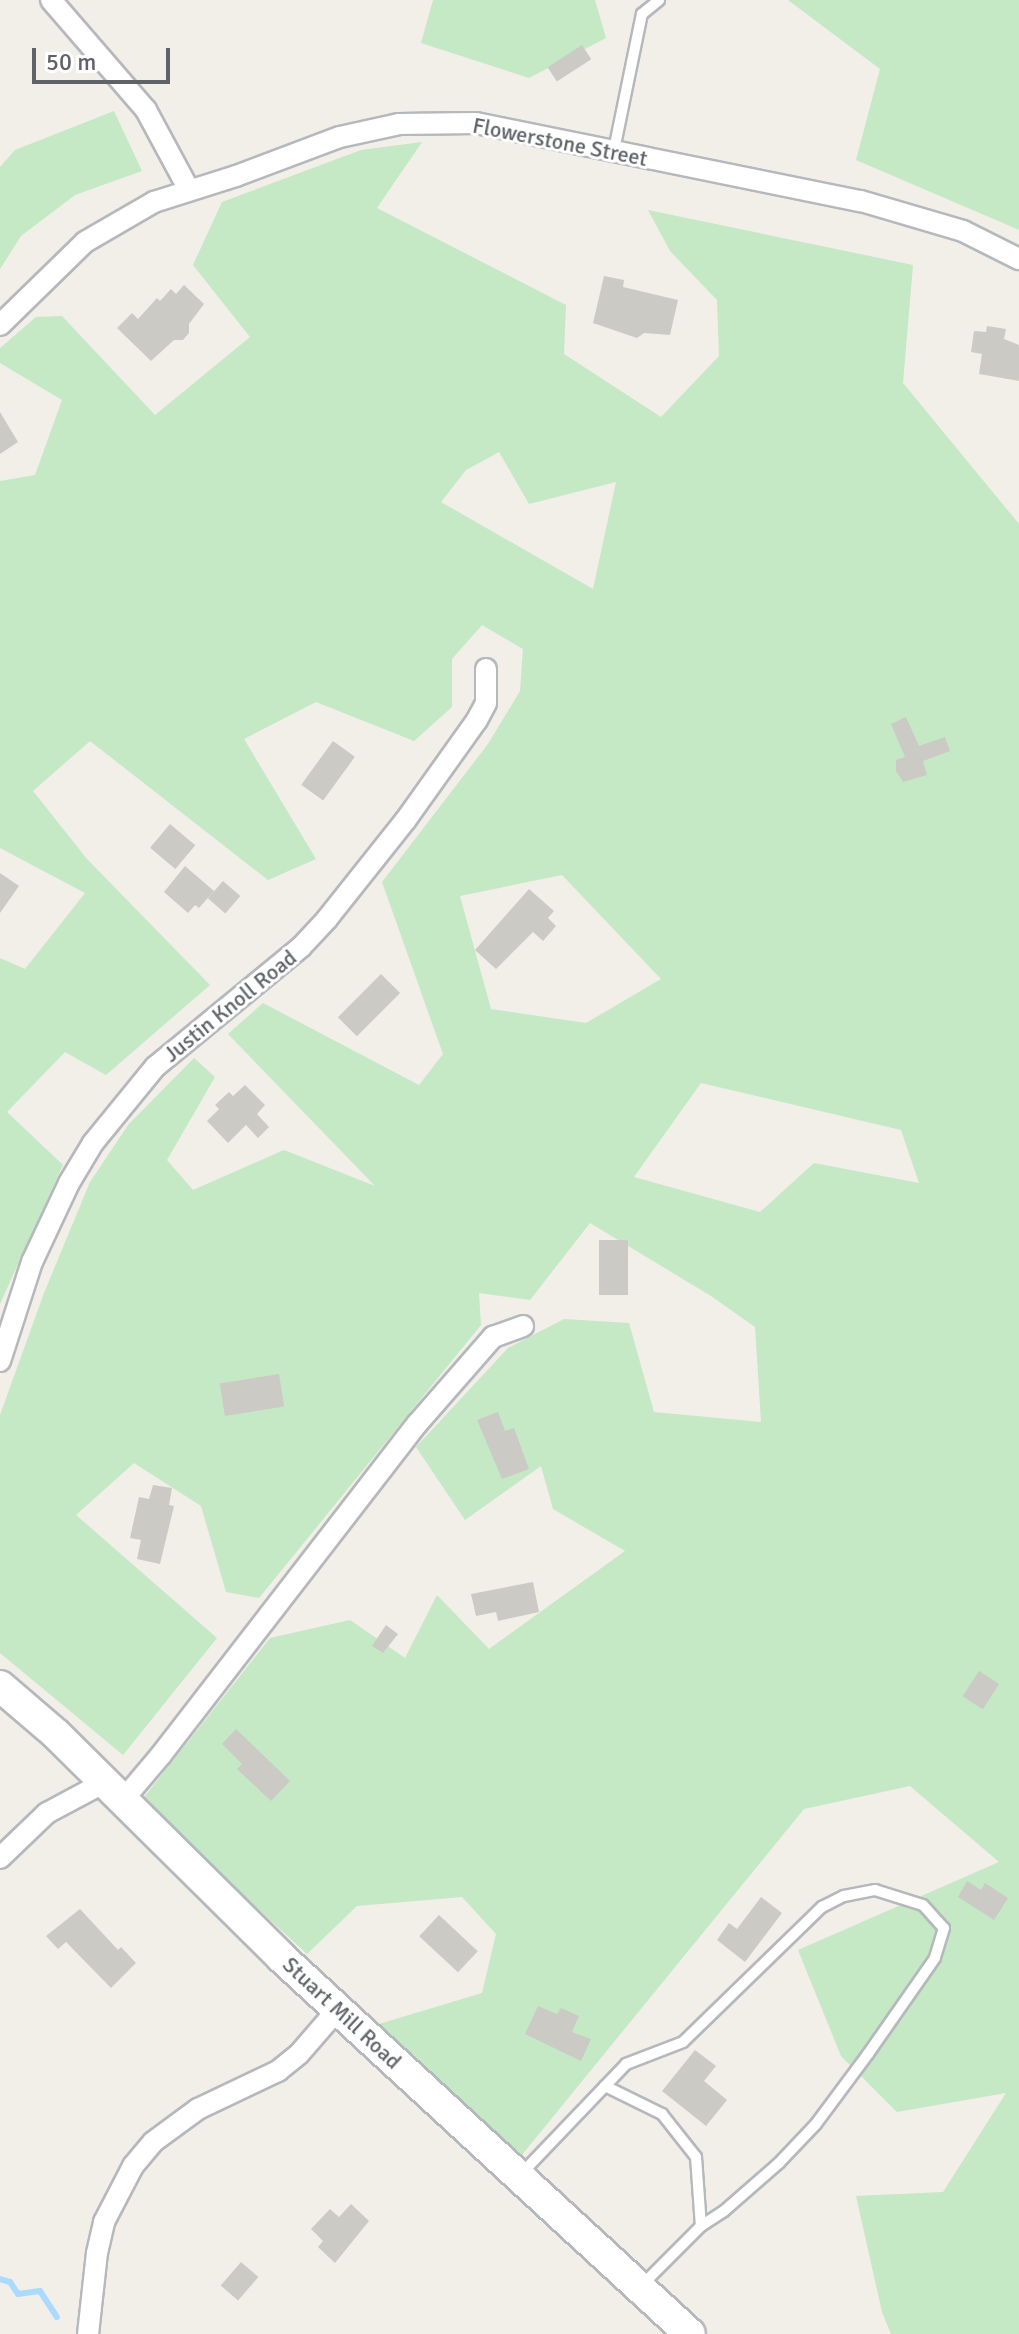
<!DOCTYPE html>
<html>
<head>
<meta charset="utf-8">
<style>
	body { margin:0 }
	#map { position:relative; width:1019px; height:2334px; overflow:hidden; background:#f1efe8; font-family:Signika,sans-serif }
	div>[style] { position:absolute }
	.green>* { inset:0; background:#c5e8c5 }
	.stream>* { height:6px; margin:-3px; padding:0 3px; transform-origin:3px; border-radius:3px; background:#aadaff }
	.building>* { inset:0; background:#cccac5; transform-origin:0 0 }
	.roads { filter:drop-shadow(2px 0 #b5b8bc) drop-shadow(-2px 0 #b5b8bc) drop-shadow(0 2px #b5b8bc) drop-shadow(0 -2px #b5b8bc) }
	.lane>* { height:10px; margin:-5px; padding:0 5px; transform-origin:5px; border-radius:5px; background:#fff }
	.street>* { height:20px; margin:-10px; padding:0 10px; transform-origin:10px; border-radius:10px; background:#fff }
	.secondary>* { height:30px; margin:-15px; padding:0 15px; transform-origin:15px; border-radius:15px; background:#fff }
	span { translate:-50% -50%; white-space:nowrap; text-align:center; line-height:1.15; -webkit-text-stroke:6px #fff; paint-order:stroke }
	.street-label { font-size:22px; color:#5f6368 }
	.scale { position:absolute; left:32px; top:48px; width:138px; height:36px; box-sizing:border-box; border:4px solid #5f6368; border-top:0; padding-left:10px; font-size:24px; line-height:28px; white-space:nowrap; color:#5f6368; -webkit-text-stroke:6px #fff; paint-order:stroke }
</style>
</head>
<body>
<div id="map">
	<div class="green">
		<div style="clip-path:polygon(433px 0,595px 0,606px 38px,529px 78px,421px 43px)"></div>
		<div style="clip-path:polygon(788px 0,1019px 0,1019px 230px,856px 160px,880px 69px)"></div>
		<div style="clip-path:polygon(114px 111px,142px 171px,75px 195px,21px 236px,0 269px,0 167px,15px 150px)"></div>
		<div style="clip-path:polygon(evenodd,422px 142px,377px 208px,566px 305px,564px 354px,661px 417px,719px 356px,717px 300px,670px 251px,648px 210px,913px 265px,903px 383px,1019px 524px,1019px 2334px,891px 2334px,882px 2312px,856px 2196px,943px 2192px,1006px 2093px,897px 2112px,841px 2056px,798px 1950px,999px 1862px,910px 1786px,804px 1809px,521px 2156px,379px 2024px,482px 1993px,496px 1934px,462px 1897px,357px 1906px,307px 1954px,141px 1801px,270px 1638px,350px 1620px,405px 1658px,437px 1595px,489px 1649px,625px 1551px,553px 1509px,541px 1466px,465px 1520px,416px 1447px,508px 1348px,564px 1319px,629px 1323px,654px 1412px,761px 1422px,755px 1327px,711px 1296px,590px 1223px,530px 1300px,479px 1293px,481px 1325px,259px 1598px,226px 1592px,201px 1506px,134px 1463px,76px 1515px,217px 1638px,123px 1755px,0 1653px,0 1415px,44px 1293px,90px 1182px,128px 1125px,194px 1058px,215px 1077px,167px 1160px,193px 1190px,284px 1150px,375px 1186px,228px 1034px,263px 1003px,419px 1085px,443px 1054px,382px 882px,488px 744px,520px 691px,523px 649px,482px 625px,452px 659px,452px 707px,414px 741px,316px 702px,244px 739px,316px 859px,268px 880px,90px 741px,33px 791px,87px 859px,210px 985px,106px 1075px,65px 1052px,7px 1112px,63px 1165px,0 1304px,0 958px,25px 969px,85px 893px,0 848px,0 481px,35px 475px,62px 400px,0 363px,0 348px,36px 317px,62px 316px,155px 415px,250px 337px,193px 265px,222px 202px,361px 150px,422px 142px,499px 452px,529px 504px,616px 482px,593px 589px,441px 502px,466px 470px,499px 452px,422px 142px,562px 875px,661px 979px,586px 1023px,491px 1009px,460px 896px,562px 875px,422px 142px,701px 1083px,901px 1130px,919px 1183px,814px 1163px,760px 1212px,634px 1177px,701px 1083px)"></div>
	</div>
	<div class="stream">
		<div style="left:0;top:2279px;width:10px;rotate:17deg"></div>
		<div style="left:10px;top:2282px;width:14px;rotate:56deg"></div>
		<div style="left:18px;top:2294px;width:22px;rotate:-8deg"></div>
		<div style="left:40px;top:2291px;width:31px;rotate:57deg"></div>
	</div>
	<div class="building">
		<div style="left:582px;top:45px;width:17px;height:41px;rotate:57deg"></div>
		<div style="clip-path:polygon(604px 276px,624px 280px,623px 287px,678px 300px,670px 335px,644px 333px,637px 338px,593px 323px)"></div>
		<div style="clip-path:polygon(184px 285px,204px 304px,189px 324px,189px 333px,183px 340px,174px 340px,151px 361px,117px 328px,132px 313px,138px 319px,157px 298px,160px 301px,171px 289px,176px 294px)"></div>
		<div style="clip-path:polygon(987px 326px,1006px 329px,1004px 339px,1019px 345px,1019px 381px,979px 374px,982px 354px,971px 352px,974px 331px,986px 332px)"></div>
		<div style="clip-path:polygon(0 412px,18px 442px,0 454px)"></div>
		<div style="clip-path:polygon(906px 717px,919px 746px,945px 737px,950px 751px,923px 761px,927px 775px,903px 782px,896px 771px,896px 760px,905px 757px,891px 724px)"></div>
		<div style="left:333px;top:741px;width:27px;height:54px;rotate:36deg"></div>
		<div style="left:170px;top:824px;width:33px;height:31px;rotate:40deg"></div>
		<div style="clip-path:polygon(185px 866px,214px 891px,199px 908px,195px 905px,188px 913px,164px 892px)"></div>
		<div style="clip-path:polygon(0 873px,19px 886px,0 913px)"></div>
		<div style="left:223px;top:881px;width:23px;height:23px;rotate:41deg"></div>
		<div style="clip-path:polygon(529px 889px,554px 911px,548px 918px,556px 926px,543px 941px,533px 932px,496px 969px,475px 950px)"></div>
		<div style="left:381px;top:974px;width:27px;height:61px;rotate:45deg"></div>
		<div style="clip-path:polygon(245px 1085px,265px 1105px,257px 1114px,269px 1127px,258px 1138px,246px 1125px,228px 1143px,207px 1121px,219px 1109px,215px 1105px,229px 1092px,233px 1096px)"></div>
		<div style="left:599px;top:1240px;width:29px;height:55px"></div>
		<div style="left:279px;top:1374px;width:33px;height:60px;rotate:81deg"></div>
		<div style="clip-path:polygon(498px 1412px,505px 1431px,514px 1428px,529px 1469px,502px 1479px,477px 1420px)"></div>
		<div style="clip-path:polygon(153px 1485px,172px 1488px,169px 1505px,174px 1506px,160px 1564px,137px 1559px,141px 1540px,130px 1538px,139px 1497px,149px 1499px)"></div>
		<div style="clip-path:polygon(533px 1582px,539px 1612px,498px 1621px,496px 1612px,476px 1616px,471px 1594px)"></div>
		<div style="clip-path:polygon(386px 1625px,398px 1634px,383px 1653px,372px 1646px)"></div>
		<div style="left:979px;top:1671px;width:24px;height:30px;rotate:33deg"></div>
		<div style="clip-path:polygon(236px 1729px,290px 1781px,271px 1801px,237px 1769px,242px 1764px,222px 1744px)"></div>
		<div style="clip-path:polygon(967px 1881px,981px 1890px,985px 1883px,1008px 1898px,994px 1920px,958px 1897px)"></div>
		<div style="clip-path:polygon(761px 1897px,782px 1913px,745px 1962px,717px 1940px,729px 1923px,737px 1929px)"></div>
		<div style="clip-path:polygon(80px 1909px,118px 1950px,121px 1947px,136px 1963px,111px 1988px,66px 1942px,58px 1949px,46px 1936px)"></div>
		<div style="left:439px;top:1915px;width:53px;height:29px;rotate:43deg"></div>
		<div style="clip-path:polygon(538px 2006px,557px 2014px,561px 2008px,579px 2016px,572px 2032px,591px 2039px,581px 2061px,525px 2034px)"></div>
		<div style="clip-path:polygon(695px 2050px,716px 2066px,704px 2081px,727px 2100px,706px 2126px,662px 2091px)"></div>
		<div style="clip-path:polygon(351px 2204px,369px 2221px,335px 2263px,318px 2247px,323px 2241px,311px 2229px,330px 2209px,339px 2217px)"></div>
		<div style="left:241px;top:2262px;width:23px;height:31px;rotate:41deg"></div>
	</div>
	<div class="roads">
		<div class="lane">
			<div style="left:614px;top:150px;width:139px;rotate:-78.4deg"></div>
			<div style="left:642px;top:14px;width:22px;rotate:-39deg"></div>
			<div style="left:605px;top:2086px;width:64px;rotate:26.2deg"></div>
			<div style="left:662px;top:2114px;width:55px;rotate:51.7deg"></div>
			<div style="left:696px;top:2157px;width:69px;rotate:85.9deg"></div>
			<div style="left:522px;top:2173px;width:151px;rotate:-46.3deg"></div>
			<div style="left:626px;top:2064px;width:61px;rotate:-21.1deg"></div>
			<div style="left:683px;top:2042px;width:194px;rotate:-44.2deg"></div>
			<div style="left:822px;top:1907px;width:25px;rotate:-27deg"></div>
			<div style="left:844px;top:1896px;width:32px;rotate:-11deg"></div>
			<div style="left:875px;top:1890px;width:50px;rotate:17.4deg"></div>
			<div style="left:923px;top:1905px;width:31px;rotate:48deg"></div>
			<div style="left:944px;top:1928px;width:31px;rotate:107deg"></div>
			<div style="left:935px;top:1958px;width:117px;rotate:124.9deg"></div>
			<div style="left:868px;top:2054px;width:87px;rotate:126.6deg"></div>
			<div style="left:816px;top:2124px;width:54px;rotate:133.5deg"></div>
			<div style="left:779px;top:2163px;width:73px;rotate:138.9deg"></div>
			<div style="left:724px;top:2211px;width:27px;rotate:147deg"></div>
			<div style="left:701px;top:2226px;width:83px;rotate:135deg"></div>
		</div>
		<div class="street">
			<div style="left:51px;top:0;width:145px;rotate:49.2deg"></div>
			<div style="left:146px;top:110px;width:91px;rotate:61.7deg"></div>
			<div style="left:0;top:325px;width:119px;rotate:-44.3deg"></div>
			<div style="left:85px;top:242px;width:80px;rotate:-30.1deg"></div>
			<div style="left:154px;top:202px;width:86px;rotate:-17.6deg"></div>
			<div style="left:236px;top:176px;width:111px;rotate:-20.6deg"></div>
			<div style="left:340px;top:137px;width:60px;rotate:-12.4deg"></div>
			<div style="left:399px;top:124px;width:77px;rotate:-0.7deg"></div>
			<div style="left:476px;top:123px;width:393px;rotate:11.5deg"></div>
			<div style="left:861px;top:201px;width:106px;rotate:16.4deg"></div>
			<div style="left:963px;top:231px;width:63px;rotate:26.6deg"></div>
			<div style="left:0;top:1361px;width:104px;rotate:-72.1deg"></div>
			<div style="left:32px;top:1262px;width:87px;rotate:-64.9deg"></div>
			<div style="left:69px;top:1183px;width:47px;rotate:-59deg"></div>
			<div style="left:93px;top:1143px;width:98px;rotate:-50.8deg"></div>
			<div style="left:155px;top:1067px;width:189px;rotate:-39.4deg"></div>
			<div style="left:301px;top:947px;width:38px;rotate:-47deg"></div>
			<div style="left:327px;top:919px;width:125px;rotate:-51.5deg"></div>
			<div style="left:405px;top:821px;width:124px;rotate:-54.5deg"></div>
			<div style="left:477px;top:720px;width:19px;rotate:-62deg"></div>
			<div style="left:486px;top:703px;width:34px;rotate:-90deg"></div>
			<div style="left:123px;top:1800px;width:59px;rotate:-49.8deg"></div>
			<div style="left:161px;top:1755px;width:418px;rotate:-52.3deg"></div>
			<div style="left:417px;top:1424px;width:116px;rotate:-48.9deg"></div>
			<div style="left:493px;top:1337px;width:32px;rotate:-20deg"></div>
			<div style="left:0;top:1858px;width:65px;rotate:-43.8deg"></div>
			<div style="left:47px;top:1813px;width:66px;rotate:-28.1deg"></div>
			<div style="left:88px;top:2334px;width:81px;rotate:-83.7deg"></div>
			<div style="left:97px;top:2253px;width:32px;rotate:-77deg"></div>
			<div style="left:104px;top:2222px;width:63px;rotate:-62.6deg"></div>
			<div style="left:133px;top:2166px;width:31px;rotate:-50deg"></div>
			<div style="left:153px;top:2142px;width:56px;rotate:-36.3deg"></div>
			<div style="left:198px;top:2109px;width:89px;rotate:-25.4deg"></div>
			<div style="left:278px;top:2071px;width:27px;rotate:-39deg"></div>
			<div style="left:299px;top:2054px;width:60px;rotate:-49.1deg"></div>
		</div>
		<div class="secondary">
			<div style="left:0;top:1686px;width:74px;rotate:40.6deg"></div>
			<div style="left:56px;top:1734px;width:317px;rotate:44.7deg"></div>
			<div style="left:281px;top:1957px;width:556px;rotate:42.67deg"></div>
		</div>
	</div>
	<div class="street-label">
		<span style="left:560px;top:142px;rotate:11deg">Flowerstone Street</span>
		<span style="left:230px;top:1006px;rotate:-39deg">Justin Knoll Road</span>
		<span style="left:342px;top:2013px;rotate:43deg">Stuart Mill Road</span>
	</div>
	<div class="scale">50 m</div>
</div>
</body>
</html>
